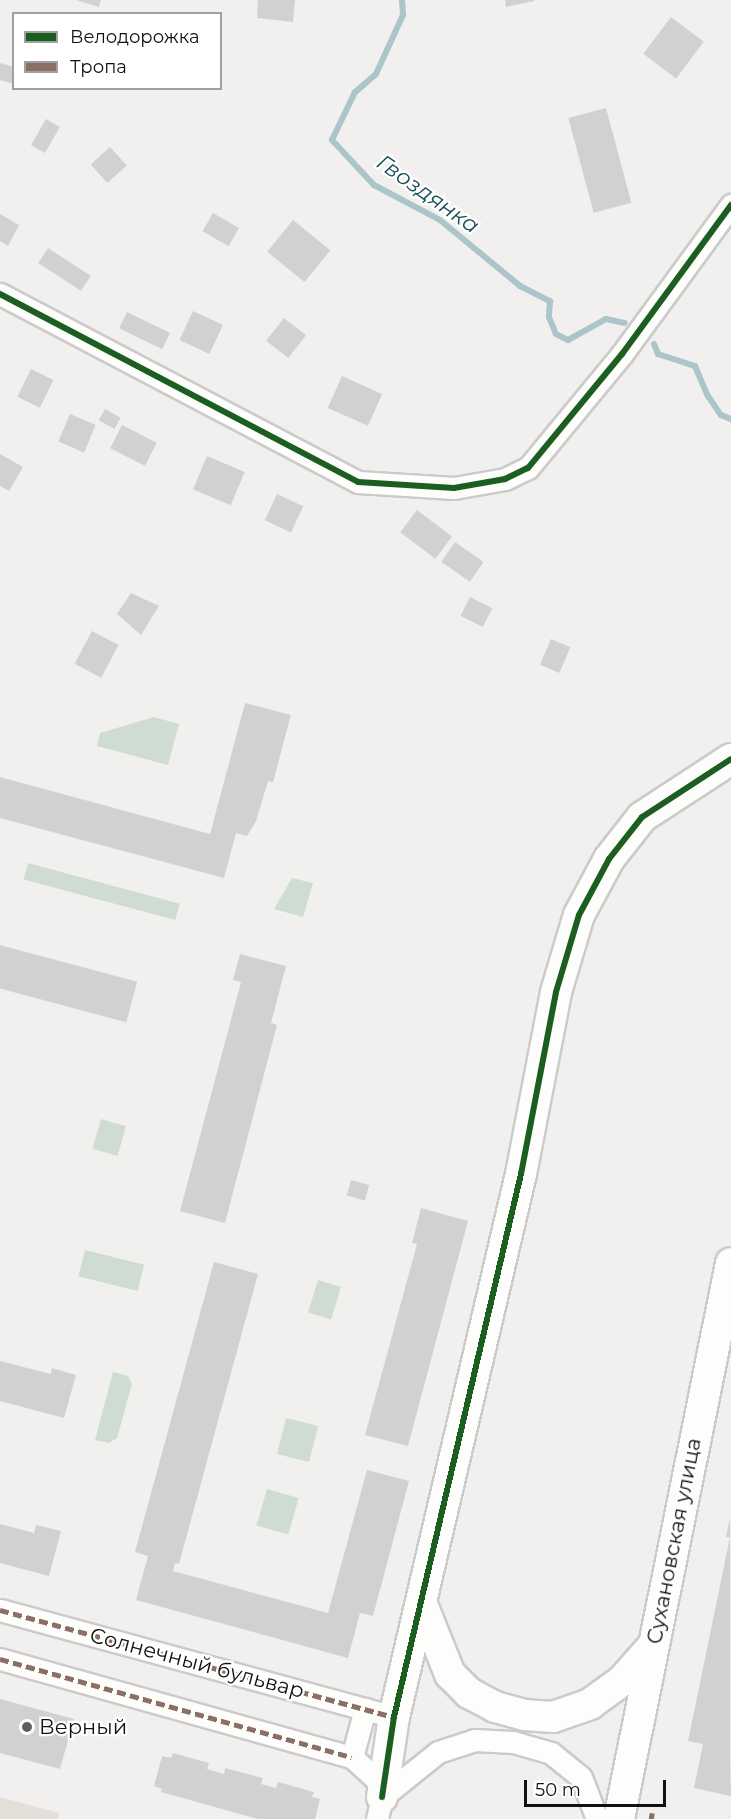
<!DOCTYPE html>
<html>
<head>
<meta charset="utf-8">
<style>
	body { margin:0 }
	#map { position:relative; width:731px; height:1819px; overflow:hidden; background:#f2f0ee; font-family:Montserrat,sans-serif }
	div>[style] { position:absolute }
	.built>* { inset:0; background:#e5dfda }
	.green>* { inset:0; background:#cfdcd2; transform-origin:0 0 }
	.stream>* { height:6px; margin:-3px; padding:0 3px; transform-origin:3px; border-radius:3px; background:#abc5ca }
	.building>* { inset:0; background:#d3d1d0; transform-origin:0 0 }
	.roads { filter:drop-shadow(2px 0 #cdcbc9) drop-shadow(-2px 0 #cdcbc9) drop-shadow(0 2px #cdcbc9) drop-shadow(0 -2px #cdcbc9) }
	.street>* { height:21px; margin:-10.5px; padding:0 10.5px; transform-origin:10.5px; border-radius:10.5px; background:#fdfdfc }
	.secondary>* { height:30px; margin:-15px; padding:0 15px; transform-origin:15px; border-radius:15px; background:#fdfdfc }
	.quiet>* { height:4.5px; margin-top:-2.25px; transform-origin:0; background:repeating-linear-gradient(90deg,#8d6e63 0 9px,transparent 0 13.5px) }
	.cycleway>* { height:6px; margin:-3px; padding:0 3px; transform-origin:3px; border-radius:3px; background:#1b5e20 }
	.dots>* { width:16px; height:16px; translate:-50% -50%; box-sizing:border-box; border:3px solid #fff; border-radius:50% }
	span { translate:-50% -50%; white-space:nowrap; text-align:center; line-height:1.15; -webkit-text-stroke:4.5px #fff; paint-order:stroke }
	.street-label { font-size:21px; color:#131110 }
	.poi-label { font-size:21px; color:#131110 }
	.left { translate:0 -50%; text-align:left }
	.water-label { font-size:22px; color:#184f59; font-style:italic }
	.legend { position:absolute; left:12px; top:12px; width:210px; height:78px; box-sizing:border-box; background:#fff; border:2px solid #a1a09f; margin:0; padding:8px 10px; list-style:none; font-size:18px; color:#131110 }
	.legend li { display:flex; align-items:center; gap:12px; height:30px }
	.legend b { width:30px; border:2px solid #a1a09f }
	.scale { position:absolute; left:524px; top:1780px; width:142px; height:27px; box-sizing:border-box; border:3px solid #131110; border-top:0; padding-left:8px; font-size:18px; line-height:21px; white-space:nowrap; color:#131110; -webkit-text-stroke:4px #fff; paint-order:stroke }
</style>
</head>
<body>
<div id="map">
	<div class="built">
		<div style="clip-path:polygon(0 1797px,59px 1813px,58px 1819px,0 1819px)"></div>
	</div>
	<div class="green">
		<div style="clip-path:polygon(154px 717px,179px 724px,168px 765px,97px 746px,100px 733px)"></div>
		<div style="left:28px;top:863px;width:157px;height:17px;rotate:15deg"></div>
		<div style="clip-path:polygon(292px 878px,313px 883px,303px 917px,274px 909px)"></div>
		<div style="left:101px;top:1119px;width:26px;height:31px;rotate:16deg"></div>
		<div style="left:85px;top:1250px;width:61px;height:27px;rotate:14deg"></div>
		<div style="left:318px;top:1280px;width:24px;height:34px;rotate:17deg"></div>
		<div style="clip-path:polygon(113px 1372px,128px 1376px,132px 1384px,117px 1438px,109px 1443px,95px 1440px)"></div>
		<div style="left:286px;top:1418px;width:33px;height:37px;rotate:14deg"></div>
		<div style="left:267px;top:1489px;width:33px;height:38px;rotate:16deg"></div>
	</div>
	<div class="stream">
		<div style="left:402px;top:0;width:15px;rotate:86deg"></div>
		<div style="left:403px;top:15px;width:65px;rotate:114.6deg"></div>
		<div style="left:376px;top:74px;width:28px;rotate:139deg"></div>
		<div style="left:355px;top:92px;width:53px;rotate:115.6deg"></div>
		<div style="left:332px;top:140px;width:62px;rotate:47deg"></div>
		<div style="left:374px;top:185px;width:75px;rotate:27.9deg"></div>
		<div style="left:440px;top:220px;width:104px;rotate:39.5deg"></div>
		<div style="left:520px;top:286px;width:34px;rotate:27deg"></div>
		<div style="left:550px;top:301px;width:16px;rotate:94deg"></div>
		<div style="left:549px;top:317px;width:18px;rotate:68deg"></div>
		<div style="left:556px;top:334px;width:13px;rotate:27deg"></div>
		<div style="left:568px;top:340px;width:43px;rotate:-28.9deg"></div>
		<div style="left:606px;top:319px;width:19px;rotate:12deg"></div>
		<div style="left:654px;top:344px;width:11px;rotate:68deg"></div>
		<div style="left:658px;top:354px;width:39px;rotate:18deg"></div>
		<div style="left:695px;top:366px;width:33px;rotate:67deg"></div>
		<div style="left:708px;top:396px;width:23px;rotate:56deg"></div>
		<div style="left:721px;top:415px;width:11px;rotate:22deg"></div>
	</div>
	<div class="building">
		<div style="clip-path:polygon(76px 0,101px 0,99px 7px)"></div>
		<div style="clip-path:polygon(258px 0,295px 0,293px 22px,257px 18px)"></div>
		<div style="clip-path:polygon(505px 0,534px 0,534px 1px,506px 7px)"></div>
		<div style="left:671px;top:17px;width:41px;height:46px;rotate:37deg"></div>
		<div style="clip-path:polygon(0 63px,14px 67px,14px 84px,0 80px)"></div>
		<div style="left:606px;top:108px;width:98px;height:39px;rotate:75deg"></div>
		<div style="left:46px;top:119px;width:16px;height:30px;rotate:30deg"></div>
		<div style="left:110px;top:147px;width:25px;height:26px;rotate:48deg"></div>
		<div style="left:213px;top:213px;width:30px;height:21px;rotate:30deg"></div>
		<div style="clip-path:polygon(0 214px,19px 225px,8px 246px,0 241px)"></div>
		<div style="left:293px;top:220px;width:48px;height:41px;rotate:39deg"></div>
		<div style="left:48px;top:248px;width:51px;height:18px;rotate:33deg"></div>
		<div style="left:193px;top:311px;width:33px;height:32px;rotate:25deg"></div>
		<div style="left:127px;top:312px;width:48px;height:18px;rotate:26deg"></div>
		<div style="left:284px;top:318px;width:28px;height:29px;rotate:38deg"></div>
		<div style="left:31px;top:369px;width:25px;height:31px;rotate:26deg"></div>
		<div style="left:342px;top:376px;width:44px;height:35px;rotate:24deg"></div>
		<div style="left:105px;top:409px;width:18px;height:13px;rotate:29deg"></div>
		<div style="left:70px;top:414px;width:28px;height:30px;rotate:23deg"></div>
		<div style="left:122px;top:425px;width:39px;height:26px;rotate:27deg"></div>
		<div style="clip-path:polygon(0 454px,23px 467px,9px 491px,0 486px)"></div>
		<div style="left:207px;top:456px;width:41px;height:36px;rotate:23deg"></div>
		<div style="left:277px;top:494px;width:29px;height:29px;rotate:25deg"></div>
		<div style="left:417px;top:510px;width:44px;height:28px;rotate:37deg"></div>
		<div style="left:455px;top:542px;width:35px;height:24px;rotate:35deg"></div>
		<div style="clip-path:polygon(131px 593px,159px 606px,141px 635px,117px 614px)"></div>
		<div style="left:470px;top:597px;width:25px;height:21px;rotate:27deg"></div>
		<div style="left:92px;top:631px;width:30px;height:37px;rotate:28deg"></div>
		<div style="left:551px;top:639px;width:21px;height:28px;rotate:23deg"></div>
		<div style="clip-path:polygon(245px 703px,291px 715px,273px 782px,268px 781px,256px 821px,247px 836px,236px 833px,224px 878px,0 818px,0 777px,210px 834px)"></div>
		<div style="left:0;top:945px;width:142px;height:42px;rotate:15deg"></div>
		<div style="clip-path:polygon(240px 954px,286px 966px,271px 1023px,277px 1025px,225px 1223px,180px 1211px,241px 982px,233px 980px)"></div>
		<div style="left:351px;top:1180px;width:19px;height:16px;rotate:16deg"></div>
		<div style="clip-path:polygon(421px 1208px,468px 1221px,408px 1446px,365px 1435px,417px 1244px,412px 1243px)"></div>
		<div style="clip-path:polygon(214px 1262px,258px 1274px,179px 1564px,175px 1563px,173px 1571px,328px 1613px,367px 1470px,409px 1481px,373px 1616px,360px 1613px,348px 1658px,136px 1600px,148px 1556px,135px 1552px)"></div>
		<div style="clip-path:polygon(0 1361px,51px 1374px,52px 1368px,76px 1375px,64px 1418px,0 1401px)"></div>
		<div style="clip-path:polygon(730px 1518px,730px 1756px,731px 1796px,694px 1788px,703px 1744px,688px 1741px,730px 1537px,726px 1537px)"></div>
		<div style="clip-path:polygon(0 1524px,34px 1533px,36px 1525px,61px 1531px,49px 1576px,0 1563px)"></div>
		<div style="clip-path:polygon(0 1699px,74px 1719px,60px 1769px,0 1753px)"></div>
		<div style="clip-path:polygon(173px 1753px,209px 1763px,207px 1769px,224px 1774px,225px 1768px,263px 1778px,261px 1784px,276px 1788px,278px 1782px,314px 1792px,312px 1797px,320px 1799px,315px 1819px,258px 1819px,161px 1792px,162px 1789px,154px 1786px,162px 1756px,171px 1758px)"></div>
	</div>
	<div class="roads">
		<div class="street">
			<div style="left:0;top:294px;width:404px;rotate:27.7deg"></div>
			<div style="left:358px;top:482px;width:96px;rotate:3.6deg"></div>
			<div style="left:454px;top:488px;width:52px;rotate:-10deg"></div>
			<div style="left:505px;top:479px;width:25px;rotate:-26deg"></div>
			<div style="left:528px;top:468px;width:148px;rotate:-50.5deg"></div>
			<div style="left:622px;top:354px;width:185px;rotate:-53.8deg"></div>
			<div style="left:0;top:1610px;width:408px;rotate:15.2deg"></div>
			<div style="left:0;top:1659px;width:365px;rotate:15.6deg"></div>
			<div style="left:352px;top:1757px;width:34px;rotate:43deg"></div>
			<div style="left:377px;top:1780px;width:18px;rotate:74deg"></div>
			<div style="left:382px;top:1797px;width:23px;rotate:103deg"></div>
			<div style="left:352px;top:1757px;width:50px;rotate:-74.8deg"></div>
			<div style="left:382px;top:1797px;width:72px;rotate:-38.8deg"></div>
			<div style="left:438px;top:1752px;width:38px;rotate:-18deg"></div>
			<div style="left:474px;top:1740px;width:39px;rotate:3deg"></div>
			<div style="left:513px;top:1742px;width:40px;rotate:16deg"></div>
			<div style="left:551px;top:1753px;width:38px;rotate:39deg"></div>
			<div style="left:581px;top:1777px;width:45px;rotate:69.1deg"></div>
		</div>
		<div class="secondary">
			<div style="left:421px;top:1602px;width:78px;rotate:68.1deg"></div>
			<div style="left:450px;top:1674px;width:27px;rotate:45deg"></div>
			<div style="left:469px;top:1693px;width:30px;rotate:28deg"></div>
			<div style="left:495px;top:1707px;width:30px;rotate:15deg"></div>
			<div style="left:524px;top:1715px;width:29px;rotate:4deg"></div>
			<div style="left:553px;top:1717px;width:39px;rotate:-19deg"></div>
			<div style="left:590px;top:1704px;width:39px;rotate:-36deg"></div>
			<div style="left:622px;top:1681px;width:45px;rotate:-48.6deg"></div>
			<div style="left:382px;top:1797px;width:81px;rotate:-81.5deg"></div>
			<div style="left:394px;top:1717px;width:558px;rotate:-76.84deg"></div>
			<div style="left:521px;top:1174px;width:185px;rotate:-79.1deg"></div>
			<div style="left:556px;top:992px;width:80px;rotate:-73.4deg"></div>
			<div style="left:579px;top:915px;width:64px;rotate:-61.8deg"></div>
			<div style="left:609px;top:859px;width:53px;rotate:-51.8deg"></div>
			<div style="left:642px;top:817px;width:106px;rotate:-33.1deg"></div>
			<div style="left:619px;top:1819px;width:567px;rotate:-78.61deg"></div>
		</div>
	</div>
	<div class="quiet">
		<div style="left:0;top:1610px;width:408px;rotate:15.2deg"></div>
		<div style="left:0;top:1659px;width:365px;rotate:15.6deg"></div>
		<div style="left:651px;top:1819px;width:6px;rotate:-81deg"></div>
	</div>
	<div class="cycleway">
		<div style="left:0;top:294px;width:404px;rotate:27.7deg"></div>
		<div style="left:358px;top:482px;width:96px;rotate:3.6deg"></div>
		<div style="left:454px;top:488px;width:52px;rotate:-10deg"></div>
		<div style="left:505px;top:479px;width:25px;rotate:-26deg"></div>
		<div style="left:528px;top:468px;width:148px;rotate:-50.5deg"></div>
		<div style="left:622px;top:354px;width:185px;rotate:-53.8deg"></div>
		<div style="left:382px;top:1797px;width:81px;rotate:-81.5deg"></div>
		<div style="left:394px;top:1717px;width:558px;rotate:-76.84deg"></div>
		<div style="left:521px;top:1174px;width:185px;rotate:-79.1deg"></div>
		<div style="left:556px;top:992px;width:80px;rotate:-73.4deg"></div>
		<div style="left:579px;top:915px;width:64px;rotate:-61.8deg"></div>
		<div style="left:609px;top:859px;width:53px;rotate:-51.8deg"></div>
		<div style="left:642px;top:817px;width:106px;rotate:-33.1deg"></div>
	</div>
	<div class="dots">
		<div style="left:27px;top:1727px;background:#615f5e"></div>
	</div>
	<div class="street-label">
		<span style="left:674px;top:1541px;rotate:-79deg">Сухановская улица</span>
		<span style="left:197px;top:1663px;rotate:15deg">Солнечный бульвар</span>
	</div>
	<div class="poi-label">
		<span class="left" style="left:39px;top:1727px">Верный</span>
	</div>
	<div class="water-label">
		<span style="left:428px;top:194px;rotate:35deg">Гвоздянка</span>
	</div>
	<ul class="legend">
	<li><b style="height:8px;background:#1b5e20"></b>Велодорожка</li>
	<li><b style="height:8px;background:#8d6e63"></b>Тропа</li>
	</ul>
	<div class="scale">50 m</div>
</div>
</body>
</html>
